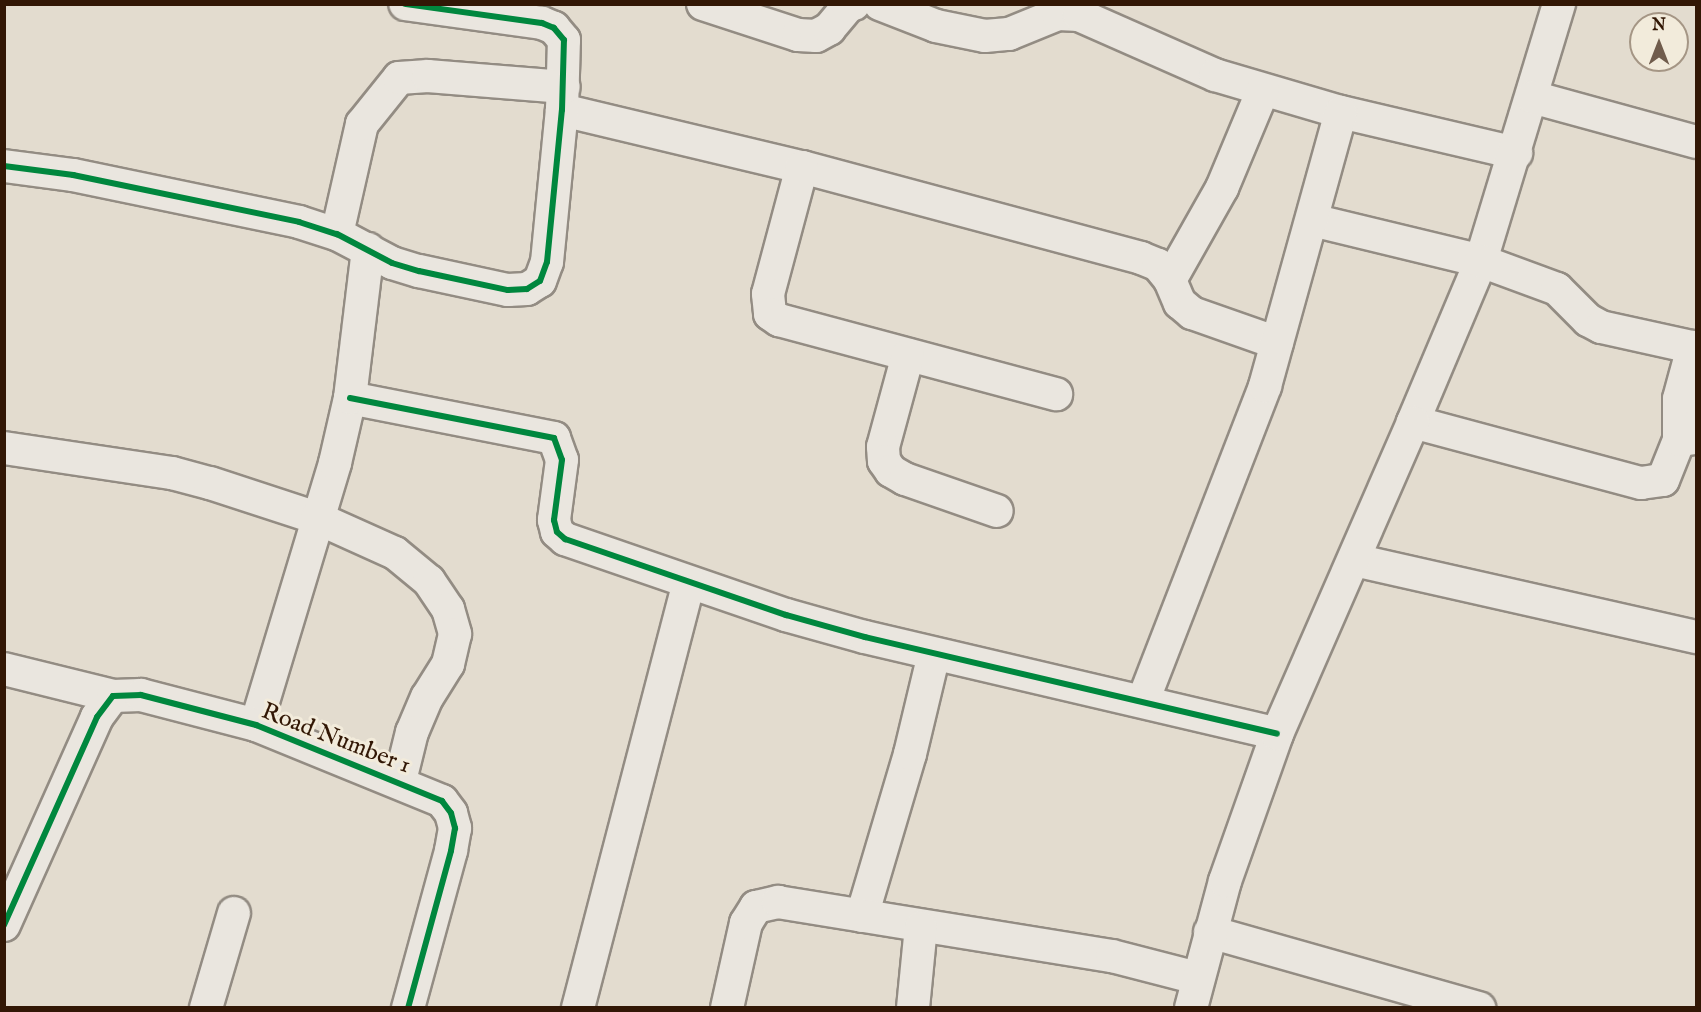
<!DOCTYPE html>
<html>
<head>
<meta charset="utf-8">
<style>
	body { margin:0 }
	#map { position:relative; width:1701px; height:1012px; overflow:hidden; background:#e3dccf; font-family:"IM FELL English",serif }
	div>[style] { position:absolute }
	.roads { filter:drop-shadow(2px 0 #938c83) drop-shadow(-2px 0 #938c83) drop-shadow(0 2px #938c83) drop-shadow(0 -2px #938c83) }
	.minor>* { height:32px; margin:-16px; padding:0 16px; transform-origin:16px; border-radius:16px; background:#eae6df }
	.cycleway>* { height:6px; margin:-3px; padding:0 3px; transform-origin:3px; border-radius:3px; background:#00873e }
	span { translate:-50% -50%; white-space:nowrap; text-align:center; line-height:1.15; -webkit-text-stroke:6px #f2ebdb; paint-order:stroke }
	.street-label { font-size:24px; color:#321705 }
	.frame { position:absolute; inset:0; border:6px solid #321705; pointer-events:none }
	.north { position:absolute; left:1629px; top:12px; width:60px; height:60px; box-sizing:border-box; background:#f2ebdb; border:2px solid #a59685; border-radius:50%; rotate:0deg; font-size:16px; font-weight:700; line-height:24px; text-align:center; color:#321705 }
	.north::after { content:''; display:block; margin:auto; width:21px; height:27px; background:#705c4c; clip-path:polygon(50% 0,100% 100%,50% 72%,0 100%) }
</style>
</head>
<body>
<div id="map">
	<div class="roads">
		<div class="minor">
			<div style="left:703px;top:4px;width:100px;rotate:18.1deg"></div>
			<div style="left:798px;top:35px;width:18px;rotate:3deg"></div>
			<div style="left:816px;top:36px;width:15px;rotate:-28deg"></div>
			<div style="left:829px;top:29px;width:30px;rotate:-50deg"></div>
			<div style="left:848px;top:6px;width:6px;rotate:-18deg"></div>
			<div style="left:880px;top:4px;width:60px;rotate:21.4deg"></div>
			<div style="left:936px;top:26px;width:50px;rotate:11.5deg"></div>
			<div style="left:985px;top:36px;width:24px;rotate:-5deg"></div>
			<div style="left:1009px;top:34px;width:53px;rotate:-22.2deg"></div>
			<div style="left:1058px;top:14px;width:21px;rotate:3deg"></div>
			<div style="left:1079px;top:15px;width:149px;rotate:23.8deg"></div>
			<div style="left:1215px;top:75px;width:131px;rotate:16.4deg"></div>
			<div style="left:1341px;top:112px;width:180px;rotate:13.2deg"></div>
			<div style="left:1559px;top:4px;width:269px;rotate:106.9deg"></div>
			<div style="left:1481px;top:261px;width:175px;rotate:112.9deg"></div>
			<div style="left:1413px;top:422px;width:236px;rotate:15deg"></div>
			<div style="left:1641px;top:483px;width:22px;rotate:-8deg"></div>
			<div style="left:1663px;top:480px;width:43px;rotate:-68.2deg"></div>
			<div style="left:1679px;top:440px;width:17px;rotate:-7deg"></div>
			<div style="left:1532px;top:97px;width:170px;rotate:15.3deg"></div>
			<div style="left:562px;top:110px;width:247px;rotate:13.4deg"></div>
			<div style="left:802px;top:167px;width:351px;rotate:15deg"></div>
			<div style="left:1141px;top:258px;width:18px;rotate:22deg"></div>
			<div style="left:1158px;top:265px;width:19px;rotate:51deg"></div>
			<div style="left:1170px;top:280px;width:25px;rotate:67deg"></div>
			<div style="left:1180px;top:303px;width:16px;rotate:40deg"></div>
			<div style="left:1192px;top:313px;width:90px;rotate:19.4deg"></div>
			<div style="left:4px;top:166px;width:70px;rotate:7.4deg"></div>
			<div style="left:73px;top:175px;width:231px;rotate:11.7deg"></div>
			<div style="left:299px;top:222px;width:40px;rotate:18deg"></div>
			<div style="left:337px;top:234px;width:62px;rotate:27.8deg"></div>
			<div style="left:392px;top:263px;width:28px;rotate:17deg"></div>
			<div style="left:419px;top:271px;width:91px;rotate:12.1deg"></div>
			<div style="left:508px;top:290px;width:19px;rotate:-3deg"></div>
			<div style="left:527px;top:289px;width:15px;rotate:-32deg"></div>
			<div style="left:540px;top:281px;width:20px;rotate:-70deg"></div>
			<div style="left:547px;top:262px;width:153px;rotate:-84.4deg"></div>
			<div style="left:562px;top:110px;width:70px;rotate:-88.4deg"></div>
			<div style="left:564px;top:40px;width:16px;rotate:-130deg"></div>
			<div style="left:554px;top:28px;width:13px;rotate:-157deg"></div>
			<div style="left:542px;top:23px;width:138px;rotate:-172.1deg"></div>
			<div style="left:802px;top:167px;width:131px;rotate:105deg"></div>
			<div style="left:768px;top:294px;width:20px;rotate:84deg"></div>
			<div style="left:770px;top:314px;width:11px;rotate:34deg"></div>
			<div style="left:779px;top:320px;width:287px;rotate:15deg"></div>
			<div style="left:1312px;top:220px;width:174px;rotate:13.6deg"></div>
			<div style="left:1481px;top:261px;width:81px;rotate:20.2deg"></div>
			<div style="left:1557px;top:289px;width:44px;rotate:45deg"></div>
			<div style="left:1588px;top:320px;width:15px;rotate:28deg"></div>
			<div style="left:1601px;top:327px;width:97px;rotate:12.5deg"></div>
			<div style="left:337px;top:234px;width:113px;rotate:-77.2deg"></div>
			<div style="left:362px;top:124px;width:59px;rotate:-51.2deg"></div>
			<div style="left:399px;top:78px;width:29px;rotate:-4deg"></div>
			<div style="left:428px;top:76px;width:136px;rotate:4.6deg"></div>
			<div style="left:1170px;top:280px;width:106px;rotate:-60.5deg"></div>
			<div style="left:1222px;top:188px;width:106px;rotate:-67.3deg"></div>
			<div style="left:908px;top:355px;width:95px;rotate:105.2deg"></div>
			<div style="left:883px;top:447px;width:14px;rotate:86deg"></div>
			<div style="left:884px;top:461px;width:12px;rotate:55deg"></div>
			<div style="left:891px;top:471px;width:16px;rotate:30deg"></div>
			<div style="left:905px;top:479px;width:97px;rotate:19.2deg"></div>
			<div style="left:350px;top:398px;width:208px;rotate:11.1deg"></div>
			<div style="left:554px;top:438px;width:23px;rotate:70deg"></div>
			<div style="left:562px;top:460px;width:61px;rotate:97.6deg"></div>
			<div style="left:554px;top:520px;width:12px;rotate:76deg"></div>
			<div style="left:557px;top:532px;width:11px;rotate:41deg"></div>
			<div style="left:565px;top:539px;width:234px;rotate:19deg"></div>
			<div style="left:786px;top:615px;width:82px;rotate:15.6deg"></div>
			<div style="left:865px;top:637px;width:423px;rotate:13.2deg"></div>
			<div style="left:1679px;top:440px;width:41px;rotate:-90deg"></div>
			<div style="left:1679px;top:399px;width:54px;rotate:-74.9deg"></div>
			<div style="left:4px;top:448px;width:170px;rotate:8.5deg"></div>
			<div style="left:172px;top:473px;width:39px;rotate:15deg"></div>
			<div style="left:210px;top:483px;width:113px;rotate:18.1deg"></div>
			<div style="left:317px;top:518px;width:85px;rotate:24.2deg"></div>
			<div style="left:395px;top:553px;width:44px;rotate:39.5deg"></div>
			<div style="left:429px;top:581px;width:34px;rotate:56deg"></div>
			<div style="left:448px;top:609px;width:26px;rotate:74deg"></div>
			<div style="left:455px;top:634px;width:31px;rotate:103deg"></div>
			<div style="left:448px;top:664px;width:39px;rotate:122deg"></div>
			<div style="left:427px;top:697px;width:38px;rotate:113deg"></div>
			<div style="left:412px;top:732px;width:50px;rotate:103.8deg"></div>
			<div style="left:1354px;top:560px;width:351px;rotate:12.7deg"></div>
			<div style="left:4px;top:669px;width:112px;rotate:13.9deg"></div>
			<div style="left:1143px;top:701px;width:338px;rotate:-68.8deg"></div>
			<div style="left:1265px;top:386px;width:284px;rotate:-74.5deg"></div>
			<div style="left:256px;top:725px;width:274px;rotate:-73.2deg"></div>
			<div style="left:335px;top:463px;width:67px;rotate:-77deg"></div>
			<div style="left:350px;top:398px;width:150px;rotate:-83.1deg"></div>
			<div style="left:862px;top:916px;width:169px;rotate:-73.5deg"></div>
			<div style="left:910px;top:754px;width:103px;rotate:-76.5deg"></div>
			<div style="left:4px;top:925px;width:228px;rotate:-65.9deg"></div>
			<div style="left:97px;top:717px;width:26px;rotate:-53deg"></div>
			<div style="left:113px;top:696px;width:28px;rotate:-2deg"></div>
			<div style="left:141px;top:695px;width:119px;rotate:14.6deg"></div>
			<div style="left:256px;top:725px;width:201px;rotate:22.2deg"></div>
			<div style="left:442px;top:801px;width:15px;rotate:53deg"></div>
			<div style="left:451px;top:813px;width:16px;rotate:75deg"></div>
			<div style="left:455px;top:828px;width:23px;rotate:100deg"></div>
			<div style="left:451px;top:851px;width:163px;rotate:105.3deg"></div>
			<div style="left:1210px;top:932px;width:280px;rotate:15.8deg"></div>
			<div style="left:206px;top:1008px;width:99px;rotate:-73.6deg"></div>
			<div style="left:578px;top:1008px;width:439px;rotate:-75.4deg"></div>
			<div style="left:727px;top:1008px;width:87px;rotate:-77.4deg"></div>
			<div style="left:746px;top:923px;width:19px;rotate:-58deg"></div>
			<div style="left:756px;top:907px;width:23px;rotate:-13deg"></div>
			<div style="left:778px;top:902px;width:338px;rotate:9.2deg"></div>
			<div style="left:1112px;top:956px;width:88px;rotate:14.5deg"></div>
			<div style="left:913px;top:1008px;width:81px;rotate:-84.4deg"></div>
			<div style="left:1191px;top:1008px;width:131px;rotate:-75deg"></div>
			<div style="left:1225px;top:881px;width:156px;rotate:-70.5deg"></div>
			<div style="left:1277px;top:734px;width:340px;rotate:-66.4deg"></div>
		</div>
	</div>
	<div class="cycleway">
		<div style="left:4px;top:166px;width:70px;rotate:7.4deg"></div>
		<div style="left:73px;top:175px;width:231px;rotate:11.7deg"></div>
		<div style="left:299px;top:222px;width:40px;rotate:18deg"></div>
		<div style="left:337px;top:234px;width:62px;rotate:27.8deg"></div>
		<div style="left:392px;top:263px;width:28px;rotate:17deg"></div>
		<div style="left:419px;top:271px;width:91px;rotate:12.1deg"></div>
		<div style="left:508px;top:290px;width:19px;rotate:-3deg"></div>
		<div style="left:527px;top:289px;width:15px;rotate:-32deg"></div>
		<div style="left:540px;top:281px;width:20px;rotate:-70deg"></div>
		<div style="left:547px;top:262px;width:153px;rotate:-84.4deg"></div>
		<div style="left:562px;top:110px;width:70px;rotate:-88.4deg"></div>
		<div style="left:564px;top:40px;width:16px;rotate:-130deg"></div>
		<div style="left:554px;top:28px;width:13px;rotate:-157deg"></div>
		<div style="left:542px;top:23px;width:138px;rotate:-172.1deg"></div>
		<div style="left:350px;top:398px;width:208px;rotate:11.1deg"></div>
		<div style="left:554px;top:438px;width:23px;rotate:70deg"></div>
		<div style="left:562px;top:460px;width:61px;rotate:97.6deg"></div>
		<div style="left:554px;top:520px;width:12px;rotate:76deg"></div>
		<div style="left:557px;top:532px;width:11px;rotate:41deg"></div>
		<div style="left:565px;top:539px;width:234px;rotate:19deg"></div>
		<div style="left:786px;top:615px;width:82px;rotate:15.6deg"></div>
		<div style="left:865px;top:637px;width:423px;rotate:13.2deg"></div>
		<div style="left:4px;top:925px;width:228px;rotate:-65.9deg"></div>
		<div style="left:97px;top:717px;width:26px;rotate:-53deg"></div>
		<div style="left:113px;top:696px;width:28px;rotate:-2deg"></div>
		<div style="left:141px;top:695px;width:119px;rotate:14.6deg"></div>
		<div style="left:256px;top:725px;width:201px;rotate:22.2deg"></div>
		<div style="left:442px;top:801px;width:15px;rotate:53deg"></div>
		<div style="left:451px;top:813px;width:16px;rotate:75deg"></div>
		<div style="left:455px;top:828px;width:23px;rotate:100deg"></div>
		<div style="left:451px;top:851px;width:163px;rotate:105.3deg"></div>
	</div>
	<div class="street-label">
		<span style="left:336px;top:739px;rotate:21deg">Road Number 1</span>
	</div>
	<div class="frame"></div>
	<div class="north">N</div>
</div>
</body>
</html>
